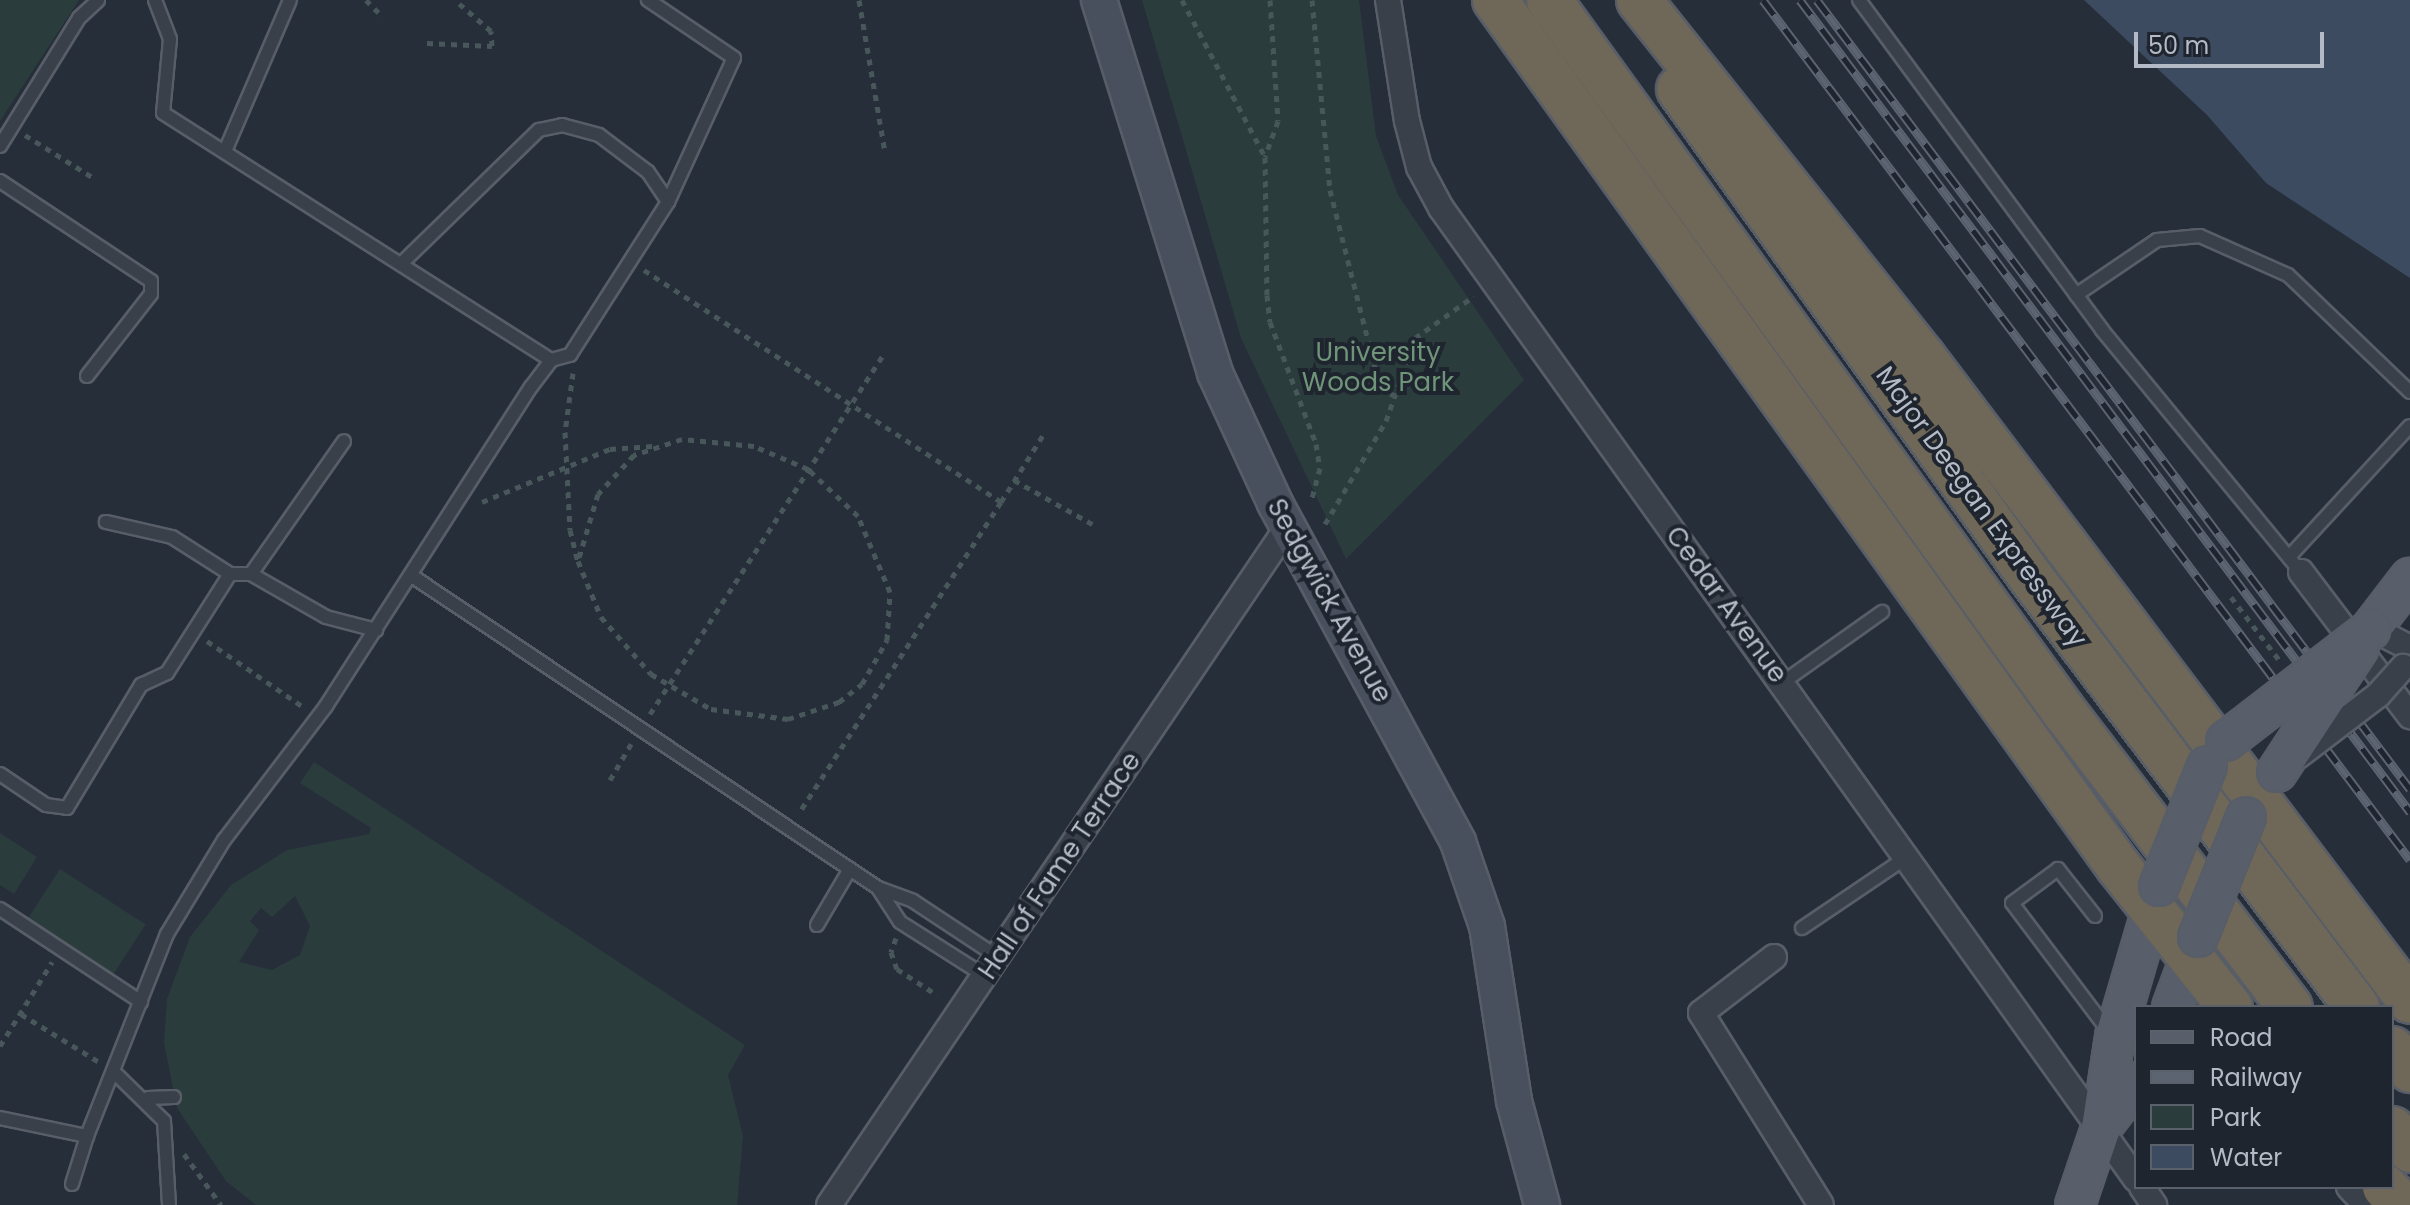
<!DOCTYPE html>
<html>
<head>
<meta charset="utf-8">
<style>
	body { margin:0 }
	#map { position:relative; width:2410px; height:1205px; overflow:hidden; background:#262e3a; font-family:Poppins,sans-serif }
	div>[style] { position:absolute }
	.green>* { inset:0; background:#2b3c3d; transform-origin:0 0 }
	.water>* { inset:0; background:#3d4b61 }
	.path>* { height:5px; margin-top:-2.5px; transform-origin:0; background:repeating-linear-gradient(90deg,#48575a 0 6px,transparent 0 12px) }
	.roads { filter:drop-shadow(2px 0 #585e68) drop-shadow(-2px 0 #585e68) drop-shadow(0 2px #585e68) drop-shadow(0 -2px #585e68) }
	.lane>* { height:12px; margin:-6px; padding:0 6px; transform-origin:6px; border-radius:6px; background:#3a404a }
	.street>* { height:24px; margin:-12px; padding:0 12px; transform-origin:12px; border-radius:12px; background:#3a404a }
	.secondary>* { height:34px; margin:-17px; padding:0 17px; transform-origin:17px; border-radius:17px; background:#484f5d }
	.primary>* { height:38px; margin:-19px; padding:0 19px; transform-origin:19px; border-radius:19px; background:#585f6a }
	.highway>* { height:44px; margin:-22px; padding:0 22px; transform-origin:22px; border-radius:22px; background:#6f6758 }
	.rail>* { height:9px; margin-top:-4.5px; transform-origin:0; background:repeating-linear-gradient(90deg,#1f252f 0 18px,#5c6471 0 36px); box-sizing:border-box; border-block:2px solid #5c6471 }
	.bridges { filter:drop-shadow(2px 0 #585e68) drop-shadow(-2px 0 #585e68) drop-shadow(0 2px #585e68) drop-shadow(0 -2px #585e68) }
	.street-bridge>* { height:24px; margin:-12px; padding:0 12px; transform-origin:12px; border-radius:12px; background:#3a404a }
	.primary-bridge>* { height:38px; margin:-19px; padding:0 19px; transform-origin:19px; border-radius:19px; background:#585f6a }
	span { translate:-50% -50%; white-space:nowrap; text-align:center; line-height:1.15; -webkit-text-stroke:8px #1f252f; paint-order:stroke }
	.park-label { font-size:26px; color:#6f9479 }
	.street-label { font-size:26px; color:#b5bbc6 }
	.legend { position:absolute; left:2134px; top:1005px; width:260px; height:184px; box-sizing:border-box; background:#1f252f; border:2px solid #5b616b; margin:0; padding:10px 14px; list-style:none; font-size:24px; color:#b5bbc6 }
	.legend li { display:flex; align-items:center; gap:16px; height:40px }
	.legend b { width:40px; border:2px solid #5b616b }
	.scale { position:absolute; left:2134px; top:32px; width:190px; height:36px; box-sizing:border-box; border:4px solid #b5bbc6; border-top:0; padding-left:10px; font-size:24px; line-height:28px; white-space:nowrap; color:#b5bbc6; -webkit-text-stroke:6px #1f252f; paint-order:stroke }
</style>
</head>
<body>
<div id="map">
	<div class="green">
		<div style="clip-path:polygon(0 0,79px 0,0 121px)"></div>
		<div style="clip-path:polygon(1142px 0,1359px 0,1376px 136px,1398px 195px,1524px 380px,1346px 559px,1241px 338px)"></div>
		<div style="clip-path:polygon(evenodd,314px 762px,745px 1045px,728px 1075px,743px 1136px,737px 1205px,256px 1205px,226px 1181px,177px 1108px,164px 1043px,167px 999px,190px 937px,231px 885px,287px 850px,369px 834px,371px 828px,300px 783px,314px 762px,295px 896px,310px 926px,300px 955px,272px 970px,239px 962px,259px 930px,250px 921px,261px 908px,272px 917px,295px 896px)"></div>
		<div style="clip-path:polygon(0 833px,37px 857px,14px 894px,0 885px)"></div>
		<div style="left:60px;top:869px;width:102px;height:61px;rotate:33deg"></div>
	</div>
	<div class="water">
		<div style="clip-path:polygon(2084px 0,2410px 0,2410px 278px,2266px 183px,2207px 115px)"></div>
	</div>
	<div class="path">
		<div style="left:366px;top:0;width:24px;rotate:45deg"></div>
		<div style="left:859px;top:0;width:154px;rotate:80.3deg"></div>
		<div style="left:1182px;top:0;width:178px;rotate:62.1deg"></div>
		<div style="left:1270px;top:0;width:121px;rotate:86.2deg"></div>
		<div style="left:1278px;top:121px;width:38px;rotate:110deg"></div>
		<div style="left:1265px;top:157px;width:138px;rotate:89.2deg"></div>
		<div style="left:1267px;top:295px;width:27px;rotate:84deg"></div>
		<div style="left:1270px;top:322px;width:130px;rotate:69.3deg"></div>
		<div style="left:1316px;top:444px;width:24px;rotate:81deg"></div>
		<div style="left:1320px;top:468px;width:34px;rotate:105deg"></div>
		<div style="left:1312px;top:0;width:191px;rotate:84.6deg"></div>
		<div style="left:1330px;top:190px;width:204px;rotate:75.8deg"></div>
		<div style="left:1380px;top:388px;width:17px;rotate:28deg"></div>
		<div style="left:427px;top:43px;width:65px;rotate:2.6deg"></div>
		<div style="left:492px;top:46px;width:15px;rotate:-94deg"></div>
		<div style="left:491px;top:31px;width:48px;rotate:-139.3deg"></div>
		<div style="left:25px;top:135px;width:79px;rotate:32.1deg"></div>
		<div style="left:644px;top:270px;width:426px;rotate:33deg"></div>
		<div style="left:1001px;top:502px;width:372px;rotate:123deg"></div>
		<div style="left:573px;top:373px;width:60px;rotate:97.7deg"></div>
		<div style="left:565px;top:432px;width:98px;rotate:87.1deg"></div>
		<div style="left:570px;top:530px;width:32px;rotate:76deg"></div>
		<div style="left:578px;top:561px;width:61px;rotate:67.7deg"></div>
		<div style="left:601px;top:617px;width:76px;rotate:48.7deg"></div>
		<div style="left:651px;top:674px;width:69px;rotate:30.3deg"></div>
		<div style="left:711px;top:709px;width:78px;rotate:7.4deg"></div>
		<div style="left:788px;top:719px;width:54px;rotate:-18.4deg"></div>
		<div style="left:839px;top:702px;width:29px;rotate:-38deg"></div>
		<div style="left:862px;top:684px;width:51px;rotate:-60.4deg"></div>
		<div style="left:887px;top:640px;width:48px;rotate:-86.4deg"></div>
		<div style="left:890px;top:592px;width:82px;rotate:-112.8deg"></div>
		<div style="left:858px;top:516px;width:69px;rotate:-136.8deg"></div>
		<div style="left:808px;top:469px;width:59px;rotate:-156.9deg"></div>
		<div style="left:754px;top:446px;width:72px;rotate:-174.4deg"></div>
		<div style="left:682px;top:439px;width:51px;rotate:161.6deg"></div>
		<div style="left:634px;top:455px;width:53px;rotate:132.7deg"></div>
		<div style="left:598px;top:494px;width:70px;rotate:106.6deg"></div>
		<div style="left:1014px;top:480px;width:90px;rotate:29.4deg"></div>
		<div style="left:482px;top:502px;width:139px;rotate:-22.5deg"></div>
		<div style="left:610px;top:449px;width:43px;rotate:-4deg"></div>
		<div style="left:1001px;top:502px;width:79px;rotate:-57.9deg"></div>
		<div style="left:1325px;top:524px;width:120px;rotate:-59.4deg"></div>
		<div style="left:1386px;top:421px;width:88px;rotate:-70.7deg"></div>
		<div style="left:1415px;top:338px;width:72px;rotate:-35.4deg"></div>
		<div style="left:2231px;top:597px;width:81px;rotate:52.6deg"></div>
		<div style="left:207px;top:641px;width:115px;rotate:34.4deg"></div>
		<div style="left:650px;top:714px;width:430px;rotate:-57deg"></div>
		<div style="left:610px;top:780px;width:42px;rotate:-59.7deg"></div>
		<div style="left:896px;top:938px;width:15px;rotate:110deg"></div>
		<div style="left:891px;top:952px;width:18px;rotate:71deg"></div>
		<div style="left:897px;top:969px;width:48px;rotate:33deg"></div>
		<div style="left:21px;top:1014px;width:92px;rotate:31.6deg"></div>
		<div style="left:0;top:1046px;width:99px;rotate:-58.2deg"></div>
		<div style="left:184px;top:1154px;width:63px;rotate:54deg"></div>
	</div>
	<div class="roads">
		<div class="lane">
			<div style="left:155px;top:0;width:42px;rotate:69deg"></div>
			<div style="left:170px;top:39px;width:74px;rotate:95.4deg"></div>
			<div style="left:163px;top:113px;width:460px;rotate:32.5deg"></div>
			<div style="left:1859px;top:0;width:410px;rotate:53.6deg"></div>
			<div style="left:2102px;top:330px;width:313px;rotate:50.6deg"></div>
			<div style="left:0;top:146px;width:150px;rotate:-58.3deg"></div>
			<div style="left:79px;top:18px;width:26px;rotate:-43deg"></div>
			<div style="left:225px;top:151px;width:164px;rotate:-66.7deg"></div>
			<div style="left:0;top:181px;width:181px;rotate:33.5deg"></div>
			<div style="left:151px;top:281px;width:13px;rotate:90deg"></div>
			<div style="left:151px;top:294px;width:104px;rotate:128deg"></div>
			<div style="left:402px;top:263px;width:191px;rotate:-44.2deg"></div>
			<div style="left:539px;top:130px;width:24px;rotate:-12deg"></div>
			<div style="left:562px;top:125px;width:38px;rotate:15deg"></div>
			<div style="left:599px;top:135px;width:61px;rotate:37.1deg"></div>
			<div style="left:648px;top:172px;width:36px;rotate:56deg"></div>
			<div style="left:2076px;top:295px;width:98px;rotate:-34.2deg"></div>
			<div style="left:2157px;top:240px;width:43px;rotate:-5.3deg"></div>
			<div style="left:2200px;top:236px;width:96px;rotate:23.9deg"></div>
			<div style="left:2288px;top:275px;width:169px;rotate:43.8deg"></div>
			<div style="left:2289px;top:557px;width:178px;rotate:-47.3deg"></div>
			<div style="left:230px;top:574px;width:21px"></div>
			<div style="left:251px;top:574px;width:86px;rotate:29.8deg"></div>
			<div style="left:326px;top:617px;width:52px;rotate:14.6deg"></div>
			<div style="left:251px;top:574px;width:162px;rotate:-55deg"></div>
			<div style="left:412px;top:576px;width:561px;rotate:33.8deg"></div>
			<div style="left:878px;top:888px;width:37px;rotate:20deg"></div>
			<div style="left:913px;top:901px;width:102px;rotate:33.4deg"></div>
			<div style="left:1782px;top:683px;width:123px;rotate:-35.4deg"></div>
			<div style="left:0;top:774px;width:55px;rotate:34deg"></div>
			<div style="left:46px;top:805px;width:21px;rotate:8deg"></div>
			<div style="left:67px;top:808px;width:144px;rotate:-59deg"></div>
			<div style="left:141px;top:685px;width:29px;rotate:-25deg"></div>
			<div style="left:167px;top:673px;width:117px;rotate:-57.5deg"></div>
			<div style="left:230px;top:574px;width:69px;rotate:-147.5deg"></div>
			<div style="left:172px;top:537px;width:68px;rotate:-167.2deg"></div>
			<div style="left:878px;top:888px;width:40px;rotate:57.1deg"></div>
			<div style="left:900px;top:922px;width:101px;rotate:32.4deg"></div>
			<div style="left:0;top:909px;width:169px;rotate:33.4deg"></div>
			<div style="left:2095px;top:916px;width:60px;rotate:-128.2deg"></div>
			<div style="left:2058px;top:869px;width:57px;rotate:143.5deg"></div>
			<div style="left:2012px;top:903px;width:163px;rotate:53deg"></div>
			<div style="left:817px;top:925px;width:65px;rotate:-59.5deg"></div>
			<div style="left:1802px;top:928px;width:127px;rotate:-34.1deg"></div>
			<div style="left:113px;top:1071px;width:71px;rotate:44.4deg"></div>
			<div style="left:164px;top:1121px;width:84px;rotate:86.6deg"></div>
			<div style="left:148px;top:1098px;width:26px;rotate:-2deg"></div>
			<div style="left:0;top:1118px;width:89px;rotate:11.7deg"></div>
			<div style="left:87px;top:1136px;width:217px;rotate:-68.4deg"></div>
			<div style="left:167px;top:934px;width:110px;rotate:-58.8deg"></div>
			<div style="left:224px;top:840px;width:168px;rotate:-52.7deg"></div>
			<div style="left:326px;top:706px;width:379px;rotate:-57.3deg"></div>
			<div style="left:531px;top:387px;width:34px;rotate:-53deg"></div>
			<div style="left:551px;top:360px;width:20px;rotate:-15deg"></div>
			<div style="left:570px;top:355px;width:182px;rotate:-57.4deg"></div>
			<div style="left:668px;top:202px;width:158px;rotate:-65.4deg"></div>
			<div style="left:734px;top:58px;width:104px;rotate:-146deg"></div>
			<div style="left:72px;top:1184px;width:50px;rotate:-72.6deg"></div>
		</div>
		<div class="street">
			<div style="left:1388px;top:0;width:122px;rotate:81.1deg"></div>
			<div style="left:1407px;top:121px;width:48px;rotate:75.4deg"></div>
			<div style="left:1419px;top:167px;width:47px;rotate:61.8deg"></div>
			<div style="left:1441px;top:208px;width:1194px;rotate:54.41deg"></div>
			<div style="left:2301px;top:572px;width:181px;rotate:52.9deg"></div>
			<div style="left:2371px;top:628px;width:44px;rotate:27.1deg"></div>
			<div style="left:1774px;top:957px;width:92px;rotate:142.5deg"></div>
			<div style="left:1701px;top:1013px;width:226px;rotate:58deg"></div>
			<div style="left:2142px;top:1187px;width:22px;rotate:56deg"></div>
			<div style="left:2349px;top:1187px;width:25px;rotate:47deg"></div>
			<div style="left:829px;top:1205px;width:821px;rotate:-55.92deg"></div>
		</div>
		<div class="secondary">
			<div style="left:1099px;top:0;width:391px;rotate:72.7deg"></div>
			<div style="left:1215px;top:373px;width:143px;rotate:65.2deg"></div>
			<div style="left:1275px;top:503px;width:385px;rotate:61.6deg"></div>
			<div style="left:1458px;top:842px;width:89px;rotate:71deg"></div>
			<div style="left:1487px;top:926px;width:177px;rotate:81.2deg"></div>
			<div style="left:1514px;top:1101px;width:108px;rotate:74.9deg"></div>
		</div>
		<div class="primary">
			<div style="left:2370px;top:630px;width:66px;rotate:-52.4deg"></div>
			<div style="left:2172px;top:1007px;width:75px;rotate:-69.6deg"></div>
			<div style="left:2101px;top:1128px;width:58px;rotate:-52.7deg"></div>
			<div style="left:2075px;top:1205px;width:81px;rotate:-71.3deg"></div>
			<div style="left:2101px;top:1128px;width:93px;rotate:-81.3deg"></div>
			<div style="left:2115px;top:1036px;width:156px;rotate:-73.7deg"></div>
		</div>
		<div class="highway">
			<div style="left:1495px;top:0;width:1067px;rotate:54.27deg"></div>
			<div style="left:2118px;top:866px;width:180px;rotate:51.5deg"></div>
			<div style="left:1549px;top:0;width:875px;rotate:54.11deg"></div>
			<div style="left:2062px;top:709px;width:375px;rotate:52.6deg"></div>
			<div style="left:1639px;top:0;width:456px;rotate:51.5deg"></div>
			<div style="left:1923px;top:357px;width:807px;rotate:52.9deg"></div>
			<div style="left:1679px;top:89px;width:600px;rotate:54.22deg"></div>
			<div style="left:2030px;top:576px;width:541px;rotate:52.81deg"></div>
			<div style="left:2392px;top:1049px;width:28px;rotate:49deg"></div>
			<div style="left:2392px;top:1129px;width:28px;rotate:49deg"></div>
			<div style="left:2385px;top:1187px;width:25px;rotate:47deg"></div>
		</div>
	</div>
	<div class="rail">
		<div style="left:1763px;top:0;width:1076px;rotate:53.04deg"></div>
		<div style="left:1800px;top:0;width:1016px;rotate:53.08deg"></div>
		<div style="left:1817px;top:0;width:987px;rotate:53.07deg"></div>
	</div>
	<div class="bridges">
		<div class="street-bridge">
			<div style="left:2298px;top:756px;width:101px;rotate:-37.3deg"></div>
			<div style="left:2378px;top:695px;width:38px;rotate:-48deg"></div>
		</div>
		<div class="primary-bridge">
			<div style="left:2226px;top:741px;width:182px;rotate:-37.6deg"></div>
			<div style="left:2277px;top:772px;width:149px;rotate:-56.7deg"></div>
			<div style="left:2159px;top:886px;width:129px;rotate:-68.2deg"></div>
			<div style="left:2198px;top:937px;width:129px;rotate:-68.2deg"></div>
		</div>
	</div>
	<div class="park-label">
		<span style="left:1378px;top:368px">University<br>Woods Park</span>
	</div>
	<div class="street-label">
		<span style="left:1981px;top:507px;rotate:54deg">Major Deegan Expressway</span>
		<span style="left:1329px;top:601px;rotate:61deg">Sedgwick Avenue</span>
		<span style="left:1726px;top:605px;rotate:54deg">Cedar Avenue</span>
		<span style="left:1060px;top:866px;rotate:-56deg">Hall of Fame Terrace</span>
	</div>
	<ul class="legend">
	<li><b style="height:10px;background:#585f6a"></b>Road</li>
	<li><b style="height:10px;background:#5c6471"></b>Railway</li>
	<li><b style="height:22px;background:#2b3c3d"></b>Park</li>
	<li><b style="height:22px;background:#3d4b61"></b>Water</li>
	</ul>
	<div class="scale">50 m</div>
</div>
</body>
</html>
